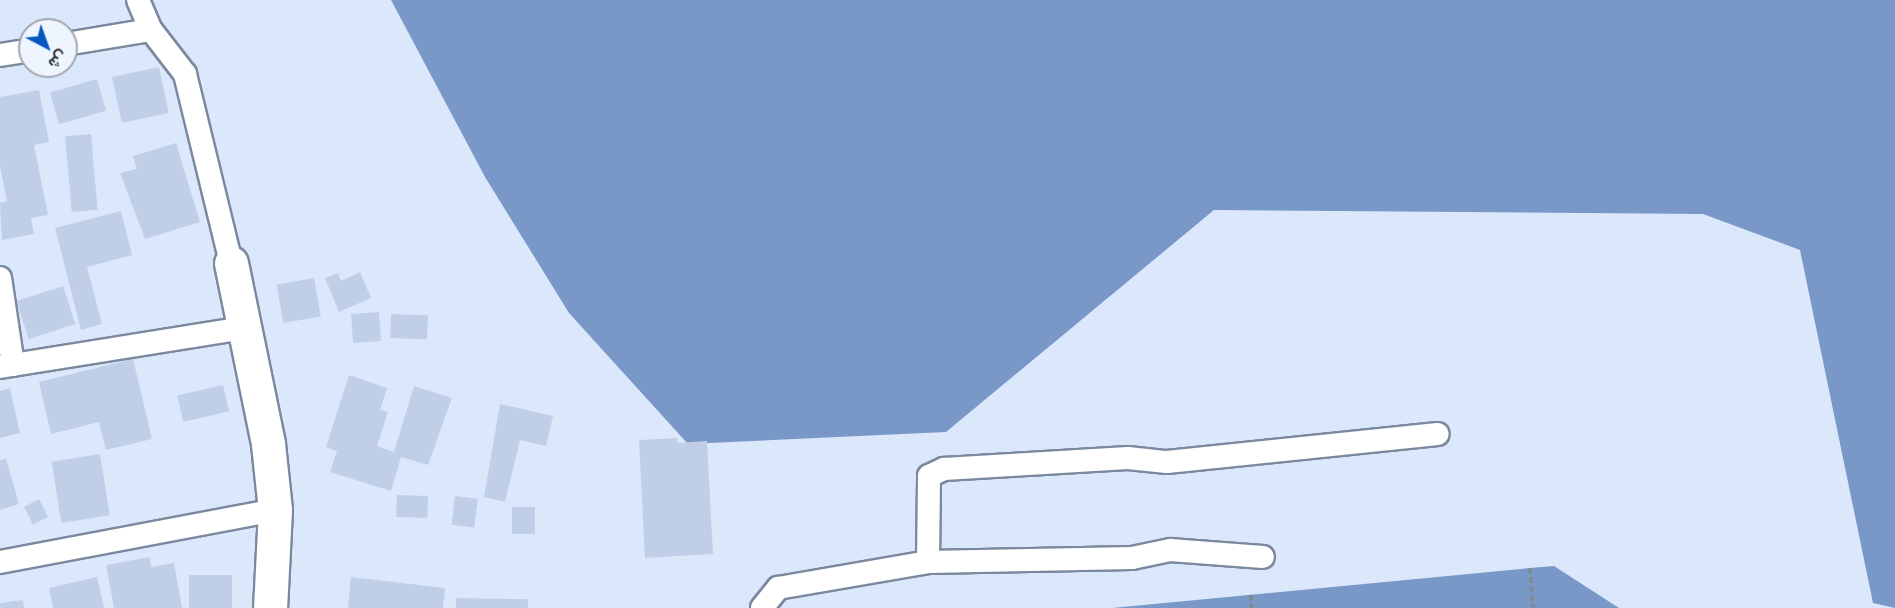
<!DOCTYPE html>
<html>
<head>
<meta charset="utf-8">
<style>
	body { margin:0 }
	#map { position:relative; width:1895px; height:608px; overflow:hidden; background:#dbe8fc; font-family:Barlow,Vazirmatn,sans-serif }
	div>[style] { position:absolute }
	.water>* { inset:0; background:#7998c8 }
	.building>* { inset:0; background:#c0cfe7; transform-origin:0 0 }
	.path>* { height:4px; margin-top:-2px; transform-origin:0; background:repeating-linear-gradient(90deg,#808997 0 6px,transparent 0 9px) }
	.roads { filter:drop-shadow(2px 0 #7b899f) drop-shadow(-2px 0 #7b899f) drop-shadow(0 2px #7b899f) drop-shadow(0 -2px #7b899f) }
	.street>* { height:22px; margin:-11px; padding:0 11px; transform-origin:11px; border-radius:11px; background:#fff }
	.secondary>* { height:33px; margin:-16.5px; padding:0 16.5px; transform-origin:16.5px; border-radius:16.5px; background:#fff }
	span { translate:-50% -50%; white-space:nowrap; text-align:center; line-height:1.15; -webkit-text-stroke:4.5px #eef5ff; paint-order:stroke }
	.north { position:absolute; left:18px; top:18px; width:60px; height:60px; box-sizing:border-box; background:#eef5ff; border:2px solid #a2a8b2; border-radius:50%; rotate:139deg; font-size:16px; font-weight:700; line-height:24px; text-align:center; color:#2f353e }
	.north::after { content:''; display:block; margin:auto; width:21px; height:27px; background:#0557c0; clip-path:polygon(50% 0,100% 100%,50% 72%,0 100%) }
</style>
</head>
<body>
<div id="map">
	<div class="water">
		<div style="clip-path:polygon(391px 0,1895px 0,1895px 608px,1873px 603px,1800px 250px,1703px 214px,1214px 210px,946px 432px,688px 444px,569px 313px,485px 177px)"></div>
		<div style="clip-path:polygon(1554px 566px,1619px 608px,1112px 608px,1530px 568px)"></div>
	</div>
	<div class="building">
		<div style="left:159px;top:67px;width:47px;height:48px;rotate:78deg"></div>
		<div style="left:97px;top:79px;width:33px;height:49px;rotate:74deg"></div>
		<div style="clip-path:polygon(39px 90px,49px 142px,34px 145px,48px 215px,31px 218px,34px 234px,2px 240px,0 203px,7px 201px,0 166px,0 97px)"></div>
		<div style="left:91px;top:134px;width:76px;height:26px;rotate:85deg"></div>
		<div style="clip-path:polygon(176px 143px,200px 222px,145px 239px,120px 173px,137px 169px,133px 156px)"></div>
		<div style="clip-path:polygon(121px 211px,132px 255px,87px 267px,102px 324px,81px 330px,55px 228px)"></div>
		<div style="clip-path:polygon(360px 272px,371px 298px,339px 312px,325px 278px,338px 273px,341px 281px)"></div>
		<div style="left:314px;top:278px;width:39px;height:38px;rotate:80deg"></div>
		<div style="left:63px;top:286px;width:40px;height:49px;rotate:72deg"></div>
		<div style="left:379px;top:312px;width:29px;height:28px;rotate:86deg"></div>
		<div style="left:391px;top:314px;width:37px;height:24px;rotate:2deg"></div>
		<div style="clip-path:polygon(133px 359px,152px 439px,106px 450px,99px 422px,51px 434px,39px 382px)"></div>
		<div style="clip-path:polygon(349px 375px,387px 388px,380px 410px,388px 412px,377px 446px,394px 452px,414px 386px,452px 398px,428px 465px,401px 457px,391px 491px,330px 472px,337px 451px,326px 447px)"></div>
		<div style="left:223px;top:385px;width:27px;height:47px;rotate:77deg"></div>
		<div style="clip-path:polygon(10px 388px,20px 433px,0 438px,0 391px)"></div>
		<div style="clip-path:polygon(500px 404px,553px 416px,546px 446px,520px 440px,505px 502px,484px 497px)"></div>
		<div style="clip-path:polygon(677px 438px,677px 443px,707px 441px,713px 554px,645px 558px,639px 440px)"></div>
		<div style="left:100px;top:454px;width:62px;height:49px;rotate:81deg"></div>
		<div style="clip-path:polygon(6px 459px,19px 504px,0 510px,0 460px)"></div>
		<div style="left:397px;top:495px;width:31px;height:22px;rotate:2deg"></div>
		<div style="left:455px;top:496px;width:23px;height:29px;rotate:7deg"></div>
		<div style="left:39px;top:499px;width:20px;height:17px;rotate:63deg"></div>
		<div style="left:535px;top:507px;width:27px;height:23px;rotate:90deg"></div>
		<div style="clip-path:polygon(150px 557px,151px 567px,174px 563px,182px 608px,114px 608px,106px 565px)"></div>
		<div style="left:189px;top:575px;width:43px;height:33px"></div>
		<div style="clip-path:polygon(97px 577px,104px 608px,53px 608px,49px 588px)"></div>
		<div style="clip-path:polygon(351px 577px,445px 588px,443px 608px,348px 608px)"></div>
		<div style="left:456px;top:598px;width:72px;height:10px;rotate:1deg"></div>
		<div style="clip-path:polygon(23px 600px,24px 608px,0 608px,0 603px)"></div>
	</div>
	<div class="path">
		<div style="left:1530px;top:568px;width:40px;rotate:85.7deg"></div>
		<div style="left:1251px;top:595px;width:13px;rotate:90deg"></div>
	</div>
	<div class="roads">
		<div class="street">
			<div style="left:138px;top:0;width:33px;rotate:67deg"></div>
			<div style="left:66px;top:44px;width:86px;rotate:-9.4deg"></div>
			<div style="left:151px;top:30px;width:56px;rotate:52.3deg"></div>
			<div style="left:185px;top:74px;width:195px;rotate:76.3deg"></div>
			<div style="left:0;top:55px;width:30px;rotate:-9deg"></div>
			<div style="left:0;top:278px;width:88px;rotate:81.5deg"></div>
			<div style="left:0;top:367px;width:246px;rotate:-9.1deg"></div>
			<div style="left:0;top:562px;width:280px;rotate:-10.7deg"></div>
			<div style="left:928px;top:562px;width:86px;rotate:-89.3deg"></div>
			<div style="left:929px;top:476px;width:17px;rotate:-25deg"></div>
			<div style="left:944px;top:469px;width:184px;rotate:-3.4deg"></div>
			<div style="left:1128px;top:458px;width:39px;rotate:6deg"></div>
			<div style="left:1167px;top:462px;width:272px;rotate:-5.9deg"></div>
			<div style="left:762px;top:608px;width:26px;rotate:-51deg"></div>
			<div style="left:778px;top:588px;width:152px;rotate:-9.8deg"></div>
			<div style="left:928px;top:562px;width:204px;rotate:-1.1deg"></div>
			<div style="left:1132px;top:558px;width:39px;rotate:-12deg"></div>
			<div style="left:1170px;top:550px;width:93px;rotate:4.3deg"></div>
		</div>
		<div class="secondary">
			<div style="left:231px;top:263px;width:185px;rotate:78.4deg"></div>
			<div style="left:268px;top:444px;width:66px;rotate:83.9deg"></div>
			<div style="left:275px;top:510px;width:98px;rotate:92.9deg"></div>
		</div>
	</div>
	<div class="north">ش</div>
</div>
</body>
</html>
